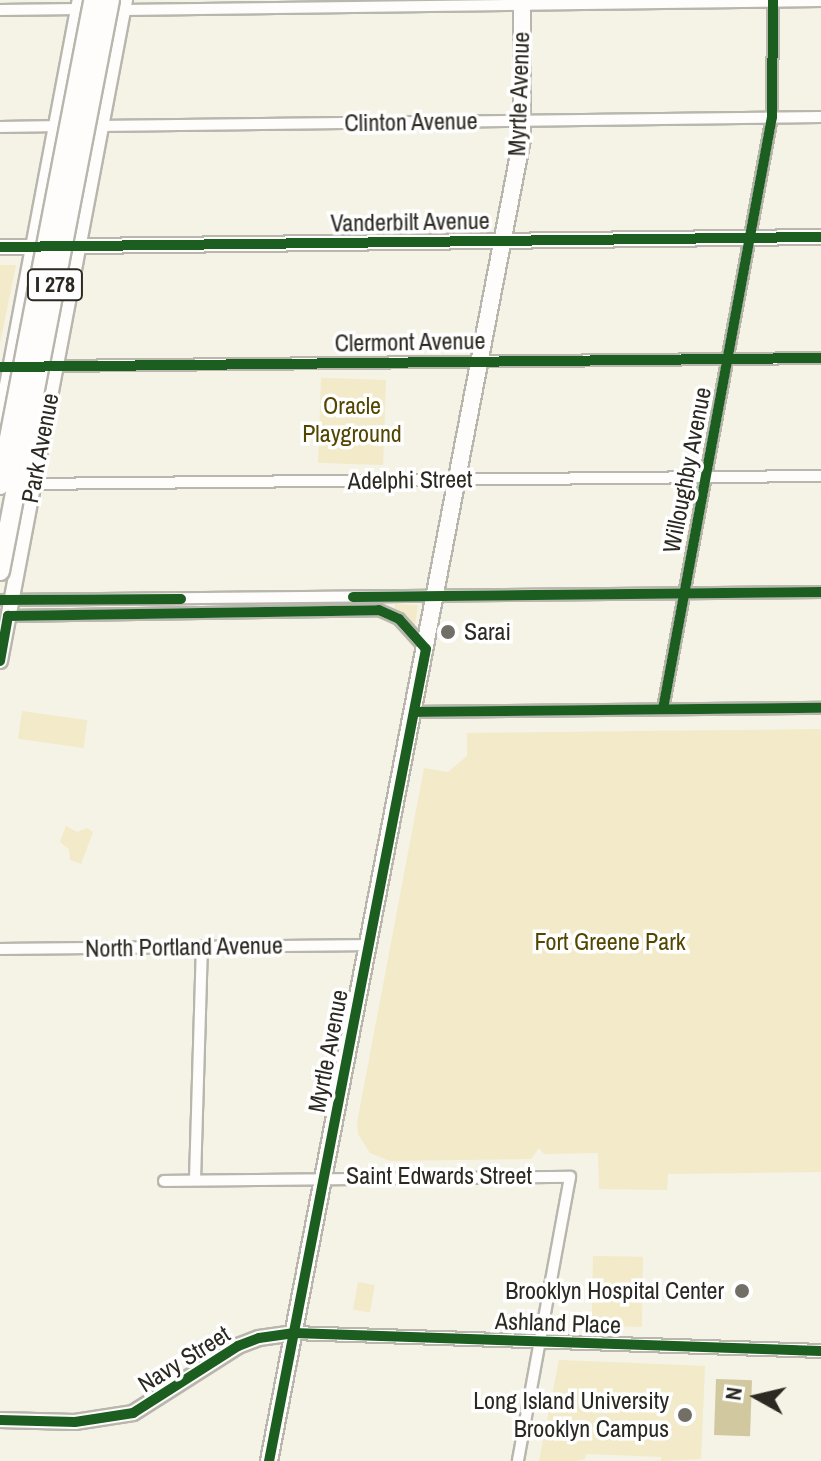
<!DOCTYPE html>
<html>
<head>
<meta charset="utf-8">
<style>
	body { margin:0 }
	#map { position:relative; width:821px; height:1461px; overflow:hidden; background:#f5f2e6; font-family:"Archivo Narrow",sans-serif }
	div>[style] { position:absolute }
	.green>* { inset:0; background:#f2eac8; transform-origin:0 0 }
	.water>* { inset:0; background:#d1c89f; transform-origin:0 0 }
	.roads { filter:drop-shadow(2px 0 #b8b6ad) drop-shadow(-2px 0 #b8b6ad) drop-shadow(0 2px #b8b6ad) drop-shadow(0 -2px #b8b6ad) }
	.minor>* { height:10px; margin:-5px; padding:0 5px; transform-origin:5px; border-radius:5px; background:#fefdfb }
	.tertiary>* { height:12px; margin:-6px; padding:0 6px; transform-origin:6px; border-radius:6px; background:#fefdfb }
	.secondary>* { height:14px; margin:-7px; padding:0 7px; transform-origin:7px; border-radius:7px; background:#fefdfb }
	.primary>* { height:16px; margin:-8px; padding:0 8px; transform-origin:8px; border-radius:8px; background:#fefdfb }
	.bridges { filter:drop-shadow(2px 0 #b8b6ad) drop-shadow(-2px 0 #b8b6ad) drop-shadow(0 2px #b8b6ad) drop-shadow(0 -2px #b8b6ad) }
	.motorway-bridge>* { height:18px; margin:-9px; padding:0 9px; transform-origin:9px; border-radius:9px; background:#fefdfb }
	.cycleway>* { height:10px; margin:-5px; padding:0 5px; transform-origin:5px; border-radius:5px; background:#1b5e20 }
	.dots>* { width:22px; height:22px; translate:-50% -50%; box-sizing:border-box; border:4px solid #fff; border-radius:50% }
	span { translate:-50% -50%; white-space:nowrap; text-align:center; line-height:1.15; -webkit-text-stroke:7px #fff; paint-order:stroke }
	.shield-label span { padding:2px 6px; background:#fff; border:2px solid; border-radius:6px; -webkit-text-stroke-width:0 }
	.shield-label { font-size:22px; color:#2b2921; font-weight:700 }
	.street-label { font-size:24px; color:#2b2921 }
	.park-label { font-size:24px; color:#534600 }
	.poi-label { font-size:24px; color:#2b2921 }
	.left { translate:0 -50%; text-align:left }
	.right { translate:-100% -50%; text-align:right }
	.north { position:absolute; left:717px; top:1357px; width:80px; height:80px; -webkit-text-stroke:6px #fff; paint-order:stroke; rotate:278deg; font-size:22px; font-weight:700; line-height:32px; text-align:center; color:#2b2921 }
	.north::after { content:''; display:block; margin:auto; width:28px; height:36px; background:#2b2921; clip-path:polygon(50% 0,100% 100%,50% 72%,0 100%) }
</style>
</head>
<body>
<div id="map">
	<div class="green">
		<div style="clip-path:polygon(0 265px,16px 265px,0 343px)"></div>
		<div style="left:386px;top:380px;width:85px;height:65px;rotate:92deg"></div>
		<div style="clip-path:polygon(395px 604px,418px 605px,415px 625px,394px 609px)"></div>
		<div style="left:22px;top:711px;width:66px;height:28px;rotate:8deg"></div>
		<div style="clip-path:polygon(821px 729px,821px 1172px,668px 1174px,667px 1190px,599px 1189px,598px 1153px,544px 1154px,539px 1148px,531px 1159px,390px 1161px,370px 1153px,358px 1134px,357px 1123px,424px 768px,448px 772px,467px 756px,467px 733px)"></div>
		<div style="clip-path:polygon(66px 826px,77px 832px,87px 828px,93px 832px,81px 864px,70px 860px,69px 849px,60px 842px)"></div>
		<div style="left:593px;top:1256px;width:50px;height:70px;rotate:1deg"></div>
		<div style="left:358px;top:1282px;width:17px;height:28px;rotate:10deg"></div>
		<div style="clip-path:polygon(559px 1360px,705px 1366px,701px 1459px,661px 1461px,661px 1457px,586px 1454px,585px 1459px,576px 1461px,539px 1461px)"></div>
	</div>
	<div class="water">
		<div style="left:716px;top:1379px;width:36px;height:56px;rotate:2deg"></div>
	</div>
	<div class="roads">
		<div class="minor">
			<div style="left:0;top:10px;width:79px;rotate:-0.7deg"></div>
			<div style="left:123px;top:10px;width:698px;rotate:-0.74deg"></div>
			<div style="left:98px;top:126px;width:723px;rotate:-0.71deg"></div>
			<div style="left:0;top:127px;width:62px;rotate:-0.9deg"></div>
			<div style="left:50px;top:366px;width:771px;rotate:-0.59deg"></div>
			<div style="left:27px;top:484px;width:794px;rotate:-0.58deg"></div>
			<div style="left:0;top:600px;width:821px;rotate:-0.56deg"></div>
			<div style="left:8px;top:616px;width:371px;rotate:-0.9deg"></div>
			<div style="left:379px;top:610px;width:22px;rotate:24deg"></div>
			<div style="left:399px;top:619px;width:40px;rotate:48deg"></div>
			<div style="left:663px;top:709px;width:602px;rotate:-79.57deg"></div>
			<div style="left:772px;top:117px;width:117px;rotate:-89.5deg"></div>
			<div style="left:414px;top:712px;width:407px;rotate:-0.6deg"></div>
			<div style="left:0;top:949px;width:369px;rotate:-0.6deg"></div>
			<div style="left:195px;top:1180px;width:233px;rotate:-88.3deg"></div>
			<div style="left:164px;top:1181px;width:406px;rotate:-0.6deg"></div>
			<div style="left:570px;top:1177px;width:289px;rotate:100.4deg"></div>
		</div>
		<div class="tertiary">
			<div style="left:293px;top:1333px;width:528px;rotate:1.95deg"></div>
		</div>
		<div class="secondary">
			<div style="left:0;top:247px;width:821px;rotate:-0.7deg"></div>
			<div style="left:0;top:422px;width:430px;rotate:-79.3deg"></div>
			<div style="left:0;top:661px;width:673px;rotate:-79.29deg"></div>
			<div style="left:0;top:1420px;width:75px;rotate:1.5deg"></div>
			<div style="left:75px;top:1422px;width:59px;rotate:-8.8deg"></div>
			<div style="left:133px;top:1413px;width:125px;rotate:-32.5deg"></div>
			<div style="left:238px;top:1346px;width:22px;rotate:-21deg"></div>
			<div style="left:259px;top:1338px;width:34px;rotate:-8deg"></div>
		</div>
		<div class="primary">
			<div style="left:269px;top:1461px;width:1346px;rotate:-79.17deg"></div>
			<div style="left:522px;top:139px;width:139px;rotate:-90deg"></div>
		</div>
	</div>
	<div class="bridges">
		<div class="motorway-bridge">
			<div style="left:0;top:485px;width:494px;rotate:-79.1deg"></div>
			<div style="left:0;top:571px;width:581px;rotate:-79.1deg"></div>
		</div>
	</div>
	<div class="cycleway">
		<div style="left:0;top:247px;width:821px;rotate:-0.7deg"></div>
		<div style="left:0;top:367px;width:821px;rotate:-0.63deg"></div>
		<div style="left:353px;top:597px;width:468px;rotate:-0.6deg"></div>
		<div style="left:0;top:600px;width:181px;rotate:-0.3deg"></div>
		<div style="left:0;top:661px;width:46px;rotate:-79.9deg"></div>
		<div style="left:8px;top:616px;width:371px;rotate:-0.9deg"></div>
		<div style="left:379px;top:610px;width:22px;rotate:24deg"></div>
		<div style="left:399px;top:619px;width:40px;rotate:48deg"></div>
		<div style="left:426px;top:649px;width:827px;rotate:100.94deg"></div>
		<div style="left:663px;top:709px;width:602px;rotate:-79.57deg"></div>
		<div style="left:772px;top:117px;width:117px;rotate:-89.5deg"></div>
		<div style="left:414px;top:712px;width:407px;rotate:-0.6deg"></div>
		<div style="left:0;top:1420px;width:75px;rotate:1.5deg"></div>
		<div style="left:75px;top:1422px;width:59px;rotate:-8.8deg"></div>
		<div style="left:133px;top:1413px;width:125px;rotate:-32.5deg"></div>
		<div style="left:238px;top:1346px;width:22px;rotate:-21deg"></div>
		<div style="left:259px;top:1338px;width:34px;rotate:-8deg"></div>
		<div style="left:293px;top:1333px;width:528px;rotate:1.95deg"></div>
	</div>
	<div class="dots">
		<div style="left:448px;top:632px;background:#726f66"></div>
		<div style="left:742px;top:1291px;background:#726f66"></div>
		<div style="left:685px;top:1415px;background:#726f66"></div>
	</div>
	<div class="shield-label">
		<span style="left:55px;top:285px">I 278</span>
	</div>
	<div class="street-label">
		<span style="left:519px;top:94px;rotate:-88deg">Myrtle Avenue</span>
		<span style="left:411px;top:122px;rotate:-1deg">Clinton Avenue</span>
		<span style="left:410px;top:222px;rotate:-1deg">Vanderbilt Avenue</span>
		<span style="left:410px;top:342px;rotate:-1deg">Clermont Avenue</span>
		<span style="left:40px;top:448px;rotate:-79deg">Park Avenue</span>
		<span style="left:687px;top:470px;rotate:-79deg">Willoughby Avenue</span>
		<span style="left:410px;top:480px;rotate:-1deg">Adelphi Street</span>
		<span style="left:184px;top:947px;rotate:-1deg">North Portland Avenue</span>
		<span style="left:328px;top:1051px;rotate:-79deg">Myrtle Avenue</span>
		<span style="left:439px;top:1176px">Saint Edwards Street</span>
		<span style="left:558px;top:1323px;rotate:2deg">Ashland Place</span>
		<span style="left:184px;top:1359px;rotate:-32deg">Navy Street</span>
	</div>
	<div class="park-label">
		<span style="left:352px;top:420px">Oracle<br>Playground</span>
		<span style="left:610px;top:942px">Fort Greene Park</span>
	</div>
	<div class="poi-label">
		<span class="left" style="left:464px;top:632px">Sarai</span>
		<span class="right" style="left:724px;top:1291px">Brooklyn Hospital Center</span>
		<span class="right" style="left:669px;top:1415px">Long Island University<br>Brooklyn Campus</span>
	</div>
	<div class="north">N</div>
</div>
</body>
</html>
